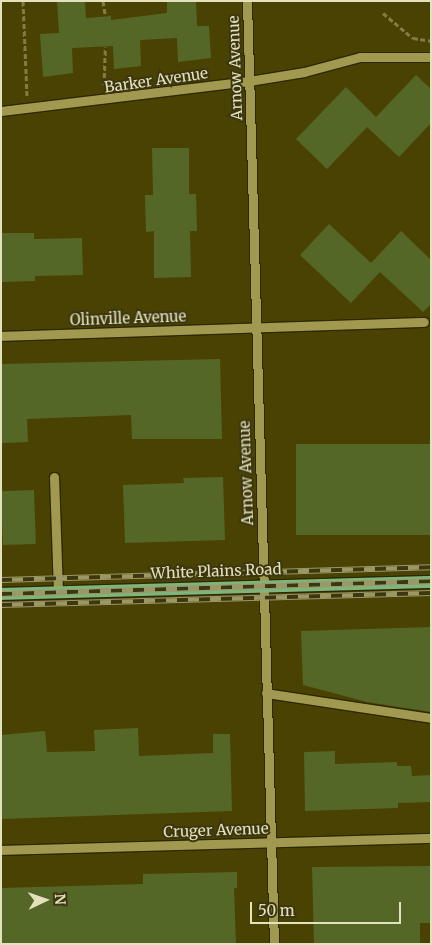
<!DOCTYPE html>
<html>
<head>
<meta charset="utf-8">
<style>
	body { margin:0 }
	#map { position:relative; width:432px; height:945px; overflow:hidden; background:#494203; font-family:Merriweather,serif }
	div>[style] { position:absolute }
	.building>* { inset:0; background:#556726; transform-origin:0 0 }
	.path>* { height:3px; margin-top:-1.5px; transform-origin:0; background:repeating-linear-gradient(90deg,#817b46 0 5px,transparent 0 7.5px) }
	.roads { filter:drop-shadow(1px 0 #2d2800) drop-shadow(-1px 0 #2d2800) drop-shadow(0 1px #2d2800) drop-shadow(0 -1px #2d2800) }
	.minor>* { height:9px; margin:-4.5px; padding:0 4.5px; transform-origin:4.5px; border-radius:4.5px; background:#a1994f }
	.major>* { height:12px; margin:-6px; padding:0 6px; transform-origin:6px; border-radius:6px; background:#7eb57d }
	.rail>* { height:5.5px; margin-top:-2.75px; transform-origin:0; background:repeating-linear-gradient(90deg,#3c3710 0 11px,#9c9766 0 22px); box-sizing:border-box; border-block:1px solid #9c9766 }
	span { translate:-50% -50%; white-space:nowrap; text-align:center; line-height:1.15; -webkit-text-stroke:4px #3c3710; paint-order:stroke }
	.street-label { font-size:15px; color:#e4e1bd }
	.frame { position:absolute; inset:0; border:2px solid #e4e1bd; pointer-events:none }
	.north { position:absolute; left:20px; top:875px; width:50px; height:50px; -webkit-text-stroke:4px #3c3710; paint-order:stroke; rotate:87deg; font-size:14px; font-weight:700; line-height:20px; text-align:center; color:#e4e1bd }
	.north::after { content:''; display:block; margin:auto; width:18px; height:22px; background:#e4e1bd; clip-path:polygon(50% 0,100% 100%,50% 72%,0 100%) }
	.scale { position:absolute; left:250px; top:902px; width:151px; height:22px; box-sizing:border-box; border:2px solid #e4e1bd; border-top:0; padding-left:6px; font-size:15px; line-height:18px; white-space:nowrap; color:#e4e1bd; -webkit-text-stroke:4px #3c3710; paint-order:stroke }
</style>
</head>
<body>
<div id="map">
	<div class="building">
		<div style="clip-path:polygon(57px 1px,85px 1px,86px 18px,111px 16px,111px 20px,167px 13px,167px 1px,196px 1px,197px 26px,209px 26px,211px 58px,178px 62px,177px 38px,140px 40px,141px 66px,114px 69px,113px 46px,72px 48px,73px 73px,43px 77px,40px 34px,59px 33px)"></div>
		<div style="clip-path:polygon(416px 75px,431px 89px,431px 123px,399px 157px,367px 127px,327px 169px,296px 139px,346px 87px,376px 117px)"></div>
		<div style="clip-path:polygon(152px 148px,189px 148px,189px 194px,196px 194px,197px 231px,190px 231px,191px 277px,154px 278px,154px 231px,146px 232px,145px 195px,153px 195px)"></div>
		<div style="clip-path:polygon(329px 224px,371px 263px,401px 231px,431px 260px,431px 304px,423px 312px,380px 272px,351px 303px,300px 255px)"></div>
		<div style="clip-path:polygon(1px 233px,34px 233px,34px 239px,82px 238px,83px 275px,35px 276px,35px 281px,1px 282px)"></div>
		<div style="clip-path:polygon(220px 359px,222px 439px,132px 439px,131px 415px,27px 419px,28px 442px,1px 443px,1px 364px)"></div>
		<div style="left:431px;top:444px;width:91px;height:135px;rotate:90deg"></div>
		<div style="clip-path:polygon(223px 477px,225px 540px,125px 543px,123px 485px,184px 483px,183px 478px)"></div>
		<div style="left:34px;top:490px;width:54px;height:33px;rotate:88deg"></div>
		<div style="clip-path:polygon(431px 627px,431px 712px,367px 702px,303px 685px,301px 631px)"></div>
		<div style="clip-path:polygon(138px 728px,139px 756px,213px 753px,213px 734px,230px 734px,232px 811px,1px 819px,1px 735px,45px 731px,47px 752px,95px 751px,94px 730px)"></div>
		<div style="clip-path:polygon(335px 751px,335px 764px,397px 762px,397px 766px,411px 766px,412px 776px,431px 775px,431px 802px,398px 803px,398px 808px,305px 811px,304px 752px)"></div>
		<div style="clip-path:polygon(431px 866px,431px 923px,420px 923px,420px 944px,314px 944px,312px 867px)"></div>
		<div style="clip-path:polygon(237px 872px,237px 888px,234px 888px,236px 944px,1px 944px,1px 888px,143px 884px,143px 874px)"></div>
	</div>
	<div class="path">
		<div style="left:23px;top:1px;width:95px;rotate:87.6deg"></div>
		<div style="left:103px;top:1px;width:13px;rotate:81deg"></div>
		<div style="left:383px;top:13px;width:39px;rotate:40deg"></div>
		<div style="left:413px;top:38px;width:18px;rotate:9deg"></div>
		<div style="left:104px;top:85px;width:38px;rotate:-88deg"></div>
	</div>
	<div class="roads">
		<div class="minor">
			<div style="left:247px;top:1px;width:943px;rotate:88.36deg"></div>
			<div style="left:1px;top:111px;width:250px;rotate:-6.9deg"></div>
			<div style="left:249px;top:81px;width:56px;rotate:-9.3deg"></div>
			<div style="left:304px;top:72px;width:58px;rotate:-15deg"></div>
			<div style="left:360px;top:57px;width:71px"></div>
			<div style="left:1px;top:336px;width:423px;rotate:-1.9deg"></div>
			<div style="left:54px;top:477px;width:115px;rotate:88deg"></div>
			<div style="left:266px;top:693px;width:167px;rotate:8.6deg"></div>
			<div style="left:1px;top:850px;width:430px;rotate:-1.6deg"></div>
		</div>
		<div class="major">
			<div style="left:1px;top:594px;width:430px;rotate:-1.6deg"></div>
		</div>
	</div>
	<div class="rail">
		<div style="left:1px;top:580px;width:430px;rotate:-1.7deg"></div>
		<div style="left:1px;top:594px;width:430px;rotate:-1.7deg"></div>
		<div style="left:1px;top:605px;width:430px;rotate:-1.6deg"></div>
	</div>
	<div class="street-label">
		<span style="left:235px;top:68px;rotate:-92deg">Arnow Avenue</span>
		<span style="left:156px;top:80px;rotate:-8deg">Barker Avenue</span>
		<span style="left:128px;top:318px;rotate:-2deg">Olinville Avenue</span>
		<span style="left:246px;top:473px;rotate:-92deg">Arnow Avenue</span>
		<span style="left:216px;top:571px;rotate:-2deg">White Plains Road</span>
		<span style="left:216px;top:830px;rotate:-2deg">Cruger Avenue</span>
	</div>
	<div class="frame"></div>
	<div class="north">N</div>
	<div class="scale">50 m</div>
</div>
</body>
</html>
